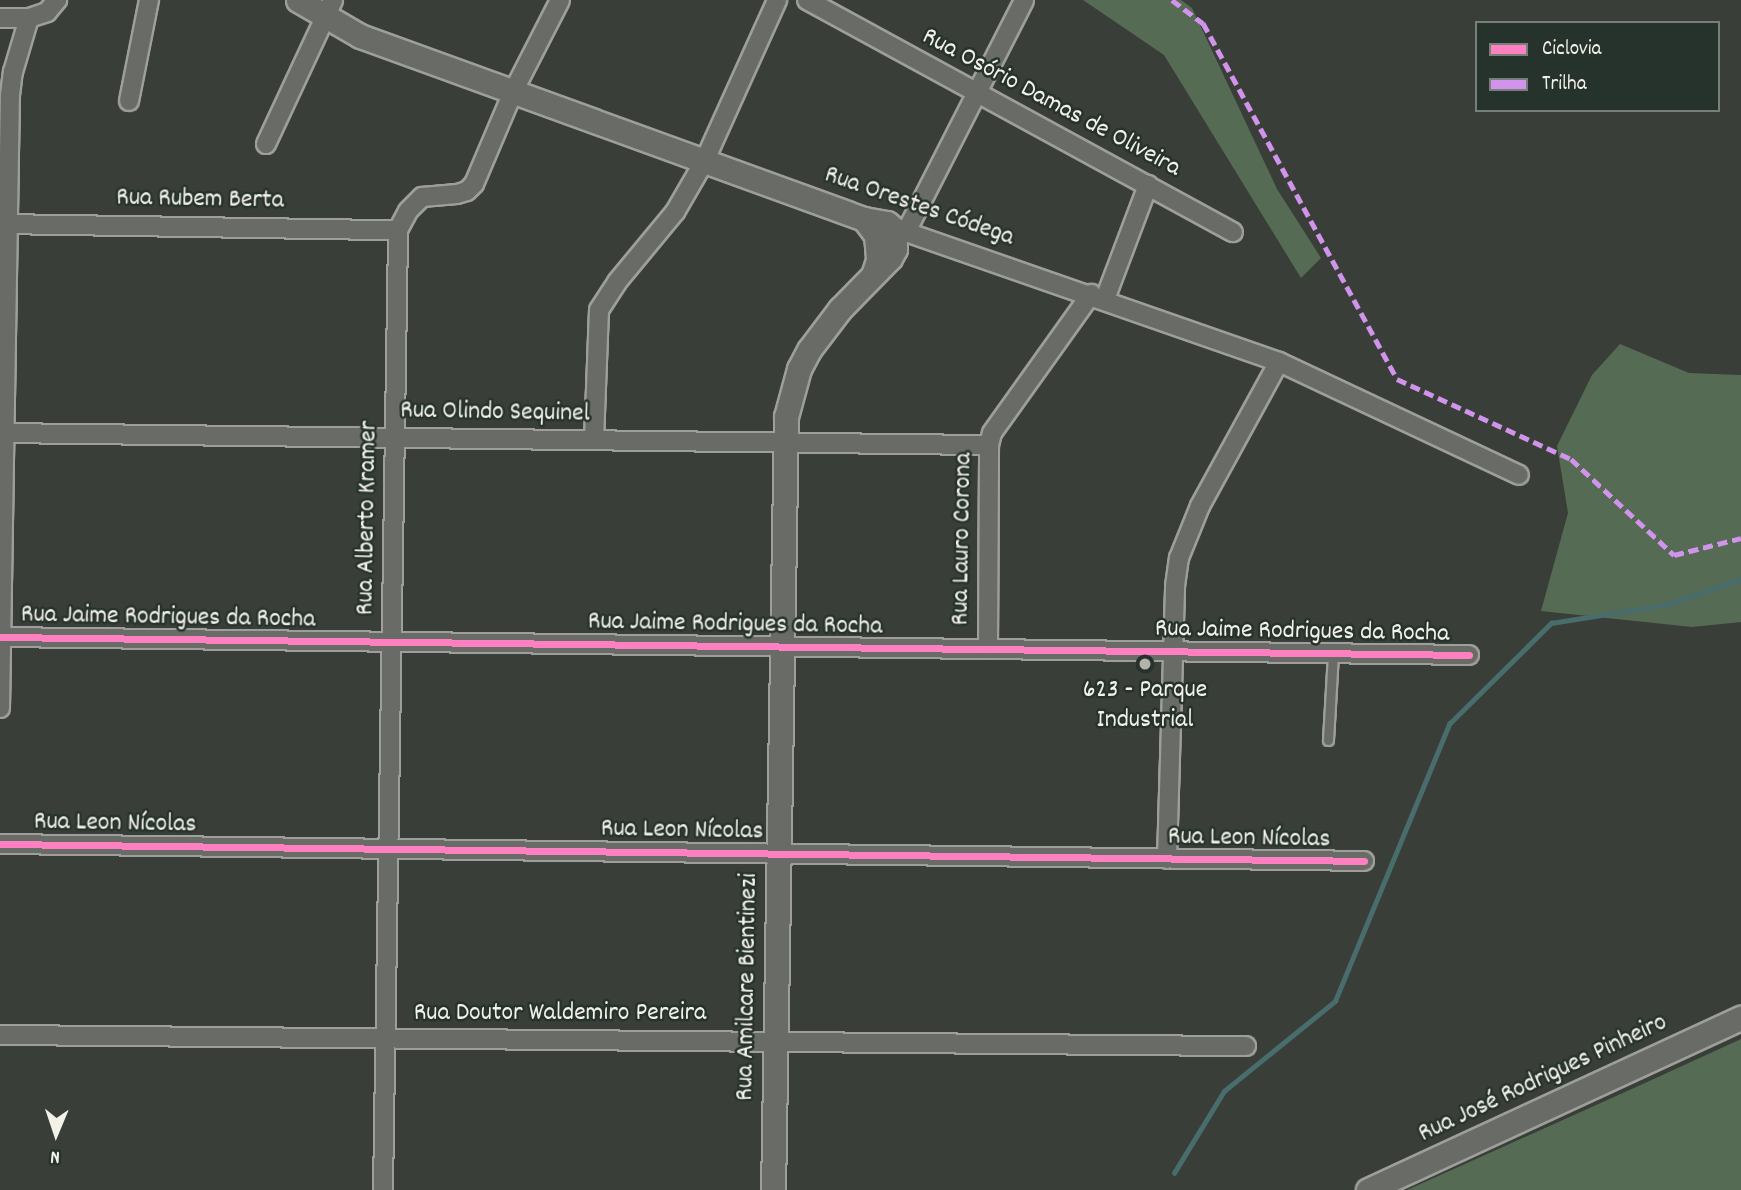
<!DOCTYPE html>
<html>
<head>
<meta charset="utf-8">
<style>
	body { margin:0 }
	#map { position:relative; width:1741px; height:1190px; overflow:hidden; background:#3a3e39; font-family:Dekko,sans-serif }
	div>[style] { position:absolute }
	.green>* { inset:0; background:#556b53 }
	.stream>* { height:4.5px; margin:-2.25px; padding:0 2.25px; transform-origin:2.25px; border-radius:2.25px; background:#496c6c }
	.roads { filter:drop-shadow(2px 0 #9e9f9b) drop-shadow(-2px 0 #9e9f9b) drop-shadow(0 2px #9e9f9b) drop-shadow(0 -2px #9e9f9b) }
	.service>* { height:9px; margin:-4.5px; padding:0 4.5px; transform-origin:4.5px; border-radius:4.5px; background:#686b66 }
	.minor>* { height:18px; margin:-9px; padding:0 9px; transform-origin:9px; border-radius:9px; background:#686b66 }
	.secondary>* { height:23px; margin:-11.5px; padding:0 11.5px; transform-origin:11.5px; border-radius:11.5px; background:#686b66 }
	.quiet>* { height:5px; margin-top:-2.5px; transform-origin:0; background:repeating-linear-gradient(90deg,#d193ec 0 10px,transparent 0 15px) }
	.cycleway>* { height:7px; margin:-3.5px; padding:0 3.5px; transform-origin:3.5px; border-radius:3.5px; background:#ff80c0 }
	.dots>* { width:19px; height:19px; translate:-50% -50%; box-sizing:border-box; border:4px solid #26332d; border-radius:50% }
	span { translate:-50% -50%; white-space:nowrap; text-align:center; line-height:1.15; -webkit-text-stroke:5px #26332d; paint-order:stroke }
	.street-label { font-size:26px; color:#f4f1e8 }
	.poi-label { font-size:26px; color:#f4f1e8 }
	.legend { position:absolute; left:1475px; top:21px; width:245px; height:91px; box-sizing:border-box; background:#26332d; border:2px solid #787f78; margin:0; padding:9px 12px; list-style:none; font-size:21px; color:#f4f1e8 }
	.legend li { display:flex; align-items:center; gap:14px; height:35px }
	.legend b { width:35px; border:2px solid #787f78 }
	.north { position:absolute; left:21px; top:1099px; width:70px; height:70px; -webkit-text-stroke:5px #26332d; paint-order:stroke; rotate:182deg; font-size:19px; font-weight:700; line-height:28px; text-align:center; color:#f4f1e8 }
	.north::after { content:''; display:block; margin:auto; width:24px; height:32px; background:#f4f1e8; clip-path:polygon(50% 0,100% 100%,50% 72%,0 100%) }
</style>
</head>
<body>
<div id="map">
	<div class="green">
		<div style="clip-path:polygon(1083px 0,1181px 0,1192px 8px,1277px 189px,1321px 258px,1301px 278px,1164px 55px)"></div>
		<div style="clip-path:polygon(1620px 344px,1689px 373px,1741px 375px,1741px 622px,1692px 627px,1541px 611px,1568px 513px,1557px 446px,1592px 375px)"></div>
		<div style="clip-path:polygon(1741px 1039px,1741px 1190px,1407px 1190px,1645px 1083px)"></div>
	</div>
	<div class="stream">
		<div style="left:1174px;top:1173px;width:96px;rotate:-58.6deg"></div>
		<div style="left:1224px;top:1091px;width:143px;rotate:-39deg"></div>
		<div style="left:1335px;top:1001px;width:300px;rotate:-67.6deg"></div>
		<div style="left:1449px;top:724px;width:144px;rotate:-44.7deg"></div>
		<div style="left:1551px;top:623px;width:120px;rotate:-9.1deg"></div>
		<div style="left:1669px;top:604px;width:76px;rotate:-19.1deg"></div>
	</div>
	<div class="roads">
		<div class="service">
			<div style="left:1328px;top:740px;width:87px;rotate:-86.7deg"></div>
		</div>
		<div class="minor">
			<div style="left:807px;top:0;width:485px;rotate:28.6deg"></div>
			<div style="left:0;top:18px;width:29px"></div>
			<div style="left:129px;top:101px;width:103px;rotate:-78.8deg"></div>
			<div style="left:266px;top:144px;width:159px;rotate:-65deg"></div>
			<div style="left:0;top:224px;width:398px;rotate:0.9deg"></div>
			<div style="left:906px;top:232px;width:260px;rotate:-63deg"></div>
			<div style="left:896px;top:234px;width:10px;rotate:-11deg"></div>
			<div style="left:906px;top:232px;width:395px;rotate:19.2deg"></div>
			<div style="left:1279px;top:362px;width:265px;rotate:25.2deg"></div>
			<div style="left:1105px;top:299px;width:122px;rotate:-69.3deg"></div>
			<div style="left:0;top:433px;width:989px;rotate:0.7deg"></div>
			<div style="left:594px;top:440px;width:130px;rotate:-87.8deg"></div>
			<div style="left:599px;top:310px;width:33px;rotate:-57deg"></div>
			<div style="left:617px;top:282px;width:91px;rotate:-50.4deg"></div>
			<div style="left:675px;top:212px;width:58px;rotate:-59.9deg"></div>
			<div style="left:704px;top:162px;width:178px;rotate:-65.7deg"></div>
			<div style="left:0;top:637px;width:1469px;rotate:0.7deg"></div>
			<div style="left:988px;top:649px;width:204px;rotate:-89.7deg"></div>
			<div style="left:989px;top:445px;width:12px;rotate:-76deg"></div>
			<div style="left:992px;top:433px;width:171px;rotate:-54.5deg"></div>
			<div style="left:0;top:708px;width:613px;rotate:-89.07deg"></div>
			<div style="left:10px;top:95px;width:23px;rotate:-83deg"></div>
			<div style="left:13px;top:72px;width:56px;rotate:-73.5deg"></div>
			<div style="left:29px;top:18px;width:19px;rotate:-18deg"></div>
			<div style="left:47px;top:12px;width:16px;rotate:-50deg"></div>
			<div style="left:0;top:844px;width:1364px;rotate:0.71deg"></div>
			<div style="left:1167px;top:859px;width:273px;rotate:-88.3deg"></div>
			<div style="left:1175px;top:586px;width:28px;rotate:-82deg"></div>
			<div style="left:1179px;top:558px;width:56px;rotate:-68deg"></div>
			<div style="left:1200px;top:506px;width:164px;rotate:-61.3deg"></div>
			<div style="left:0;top:1035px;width:1246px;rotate:0.51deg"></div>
			<div style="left:383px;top:1190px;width:960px;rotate:-89.1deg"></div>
			<div style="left:398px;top:230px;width:21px;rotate:-62deg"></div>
			<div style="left:408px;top:211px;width:20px;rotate:-45deg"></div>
			<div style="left:422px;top:197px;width:35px;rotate:-5deg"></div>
			<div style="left:457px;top:194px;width:10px;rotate:-17deg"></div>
			<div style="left:467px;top:191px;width:10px;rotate:-45deg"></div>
			<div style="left:474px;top:184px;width:100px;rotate:-67deg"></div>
			<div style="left:513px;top:92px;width:103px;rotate:-62.9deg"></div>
		</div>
		<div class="secondary">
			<div style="left:298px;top:0;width:72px;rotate:30.1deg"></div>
			<div style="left:360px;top:36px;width:536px;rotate:19.96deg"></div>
			<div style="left:864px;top:219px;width:23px;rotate:10deg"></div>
			<div style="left:887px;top:223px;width:11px;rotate:41deg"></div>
			<div style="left:895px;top:230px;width:19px;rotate:90deg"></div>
			<div style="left:895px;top:249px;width:10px;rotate:119deg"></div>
			<div style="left:890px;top:258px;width:71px;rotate:134.4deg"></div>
			<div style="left:840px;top:309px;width:51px;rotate:127.1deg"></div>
			<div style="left:809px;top:350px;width:21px;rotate:118deg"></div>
			<div style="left:799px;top:369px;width:50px;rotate:105.2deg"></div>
			<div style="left:786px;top:417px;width:773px;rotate:90.96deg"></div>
			<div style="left:864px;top:219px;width:20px;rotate:53deg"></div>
			<div style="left:876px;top:235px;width:25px;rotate:85deg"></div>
			<div style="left:878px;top:260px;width:13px;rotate:108deg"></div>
			<div style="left:1368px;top:1190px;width:411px;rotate:-24.8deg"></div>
		</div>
	</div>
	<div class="quiet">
		<div style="left:1172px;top:0;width:39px;rotate:37deg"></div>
		<div style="left:1203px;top:23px;width:405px;rotate:61.4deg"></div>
		<div style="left:1397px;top:379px;width:192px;rotate:24.7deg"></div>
		<div style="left:1571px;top:459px;width:141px;rotate:43deg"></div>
		<div style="left:1674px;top:555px;width:69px;rotate:-14.2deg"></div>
	</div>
	<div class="cycleway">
		<div style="left:0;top:637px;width:1469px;rotate:0.7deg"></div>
		<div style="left:0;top:844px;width:1364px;rotate:0.71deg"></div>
	</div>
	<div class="dots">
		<div style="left:1145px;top:664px;background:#b3b2ab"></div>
	</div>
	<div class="street-label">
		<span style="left:1051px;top:103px;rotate:28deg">Rua Osório Damas de Oliveira</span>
		<span style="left:200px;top:200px;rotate:1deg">Rua Rubem Berta</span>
		<span style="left:919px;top:207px;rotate:19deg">Rua Orestes Códega</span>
		<span style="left:495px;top:413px;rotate:1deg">Rua Olindo Sequinel</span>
		<span style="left:368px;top:518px;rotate:-89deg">Rua Alberto Kramer</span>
		<span style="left:963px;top:539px;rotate:-89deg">Rua Lauro Corona</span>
		<span style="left:168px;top:618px;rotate:1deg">Rua Jaime Rodrigues da Rocha</span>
		<span style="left:735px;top:625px;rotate:1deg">Rua Jaime Rodrigues da Rocha</span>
		<span style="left:1302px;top:632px;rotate:1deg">Rua Jaime Rodrigues da Rocha</span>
		<span style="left:115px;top:824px;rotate:1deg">Rua Leon Nícolas</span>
		<span style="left:682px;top:831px;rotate:1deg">Rua Leon Nícolas</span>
		<span style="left:1249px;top:839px;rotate:1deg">Rua Leon Nícolas</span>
		<span style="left:748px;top:987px;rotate:-89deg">Rua Amilcare Bientinezi</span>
		<span style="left:560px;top:1014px">Rua Doutor Waldemiro Pereira</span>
		<span style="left:1543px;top:1079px;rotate:-25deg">Rua José Rodrigues Pinheiro</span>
	</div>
	<div class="poi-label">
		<span style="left:1145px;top:706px">623 - Parque<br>Industrial</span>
	</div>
	<ul class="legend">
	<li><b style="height:9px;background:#ff80c0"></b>Ciclovia</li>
	<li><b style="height:9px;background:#d193ec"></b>Trilha</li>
	</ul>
	<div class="north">N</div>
</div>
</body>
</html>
